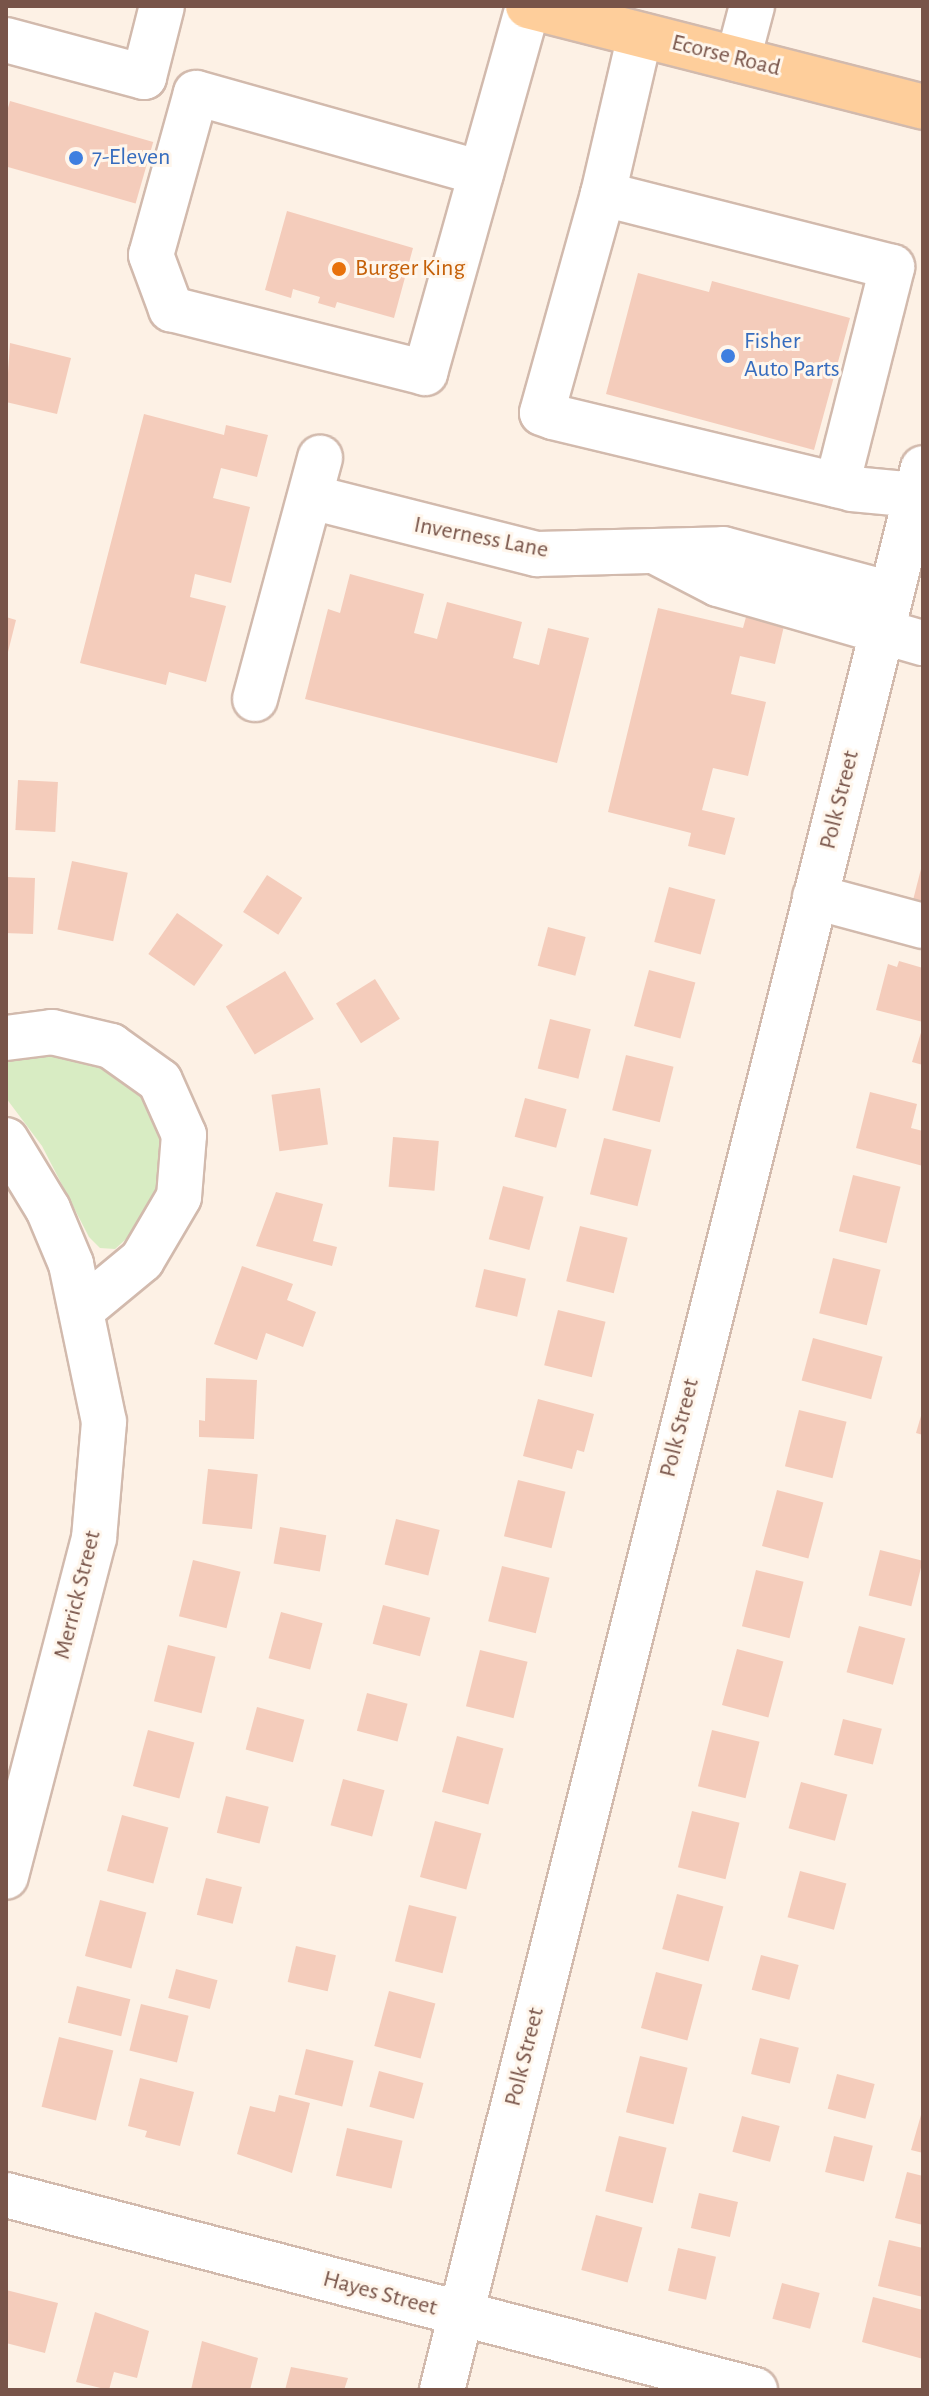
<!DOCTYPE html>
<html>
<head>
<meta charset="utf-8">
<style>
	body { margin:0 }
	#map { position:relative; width:929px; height:2396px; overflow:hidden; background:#fdf1e5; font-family:"Alegreya Sans",sans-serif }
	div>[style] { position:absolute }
	.green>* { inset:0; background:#d8ecc3 }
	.building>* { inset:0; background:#f4ccbb; transform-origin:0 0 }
	.roads { filter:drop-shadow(2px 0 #d2baad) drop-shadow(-2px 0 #d2baad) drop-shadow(0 2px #d2baad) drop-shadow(0 -2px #d2baad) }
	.minor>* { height:44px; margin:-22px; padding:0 22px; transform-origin:22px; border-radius:22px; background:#fff }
	.major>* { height:44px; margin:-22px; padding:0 22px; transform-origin:22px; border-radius:22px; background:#fece9b }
	.dots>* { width:22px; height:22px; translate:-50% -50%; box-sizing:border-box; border:4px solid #fff6ec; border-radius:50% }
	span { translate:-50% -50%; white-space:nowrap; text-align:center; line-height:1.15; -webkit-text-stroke:6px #fff6ec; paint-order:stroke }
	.street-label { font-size:24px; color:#785449 }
	.shop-label { font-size:24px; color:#366cbe }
	.left { translate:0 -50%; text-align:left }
	.food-label { font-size:24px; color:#c56008 }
	.frame { position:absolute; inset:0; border:8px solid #785449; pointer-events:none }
</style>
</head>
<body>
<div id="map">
	<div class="green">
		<div style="clip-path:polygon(56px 1047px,116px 1067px,148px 1102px,163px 1145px,157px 1190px,144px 1223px,115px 1249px,100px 1248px,89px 1237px,42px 1146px,6px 1098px,6px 1059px)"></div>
	</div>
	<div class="building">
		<div style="left:10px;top:101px;width:149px;height:64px;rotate:16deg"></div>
		<div style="clip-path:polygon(287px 211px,413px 248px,394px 318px,337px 302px,335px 308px,318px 303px,320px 297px,293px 289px,291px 298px,265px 290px)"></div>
		<div style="clip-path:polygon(638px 273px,709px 292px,712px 281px,850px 318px,814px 450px,606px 394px)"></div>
		<div style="clip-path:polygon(10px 343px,71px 358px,57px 414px,6px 402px)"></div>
		<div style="clip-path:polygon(144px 414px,224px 435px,226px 425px,268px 435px,257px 477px,221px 468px,213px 498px,250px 507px,231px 583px,195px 574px,190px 597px,226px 606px,206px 682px,169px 672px,166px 685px,80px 663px)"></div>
		<div style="clip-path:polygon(350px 574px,424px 594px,414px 633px,437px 639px,447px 602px,522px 622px,513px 658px,539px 665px,548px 628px,589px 638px,557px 763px,305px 699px,328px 609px,340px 613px)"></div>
		<div style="clip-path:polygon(658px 608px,743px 628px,746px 617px,784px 626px,775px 664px,740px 656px,731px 694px,766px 702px,748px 776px,713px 768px,702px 810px,735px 818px,725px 855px,688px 846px,691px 833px,608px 812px)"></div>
		<div style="clip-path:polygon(6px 617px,16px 620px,7px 656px,6px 656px)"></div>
		<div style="left:18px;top:780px;width:40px;height:50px;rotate:3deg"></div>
		<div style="left:72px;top:861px;width:57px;height:70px;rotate:12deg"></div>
		<div style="clip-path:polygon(922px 865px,923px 865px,923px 915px,910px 912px)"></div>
		<div style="left:267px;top:875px;width:42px;height:44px;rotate:33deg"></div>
		<div style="left:6px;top:877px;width:29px;height:56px;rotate:2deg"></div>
		<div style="left:669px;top:887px;width:48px;height:57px;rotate:15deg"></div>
		<div style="left:177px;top:913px;width:56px;height:50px;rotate:35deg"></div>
		<div style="left:548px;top:927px;width:39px;height:40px;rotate:15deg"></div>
		<div style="clip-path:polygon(899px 961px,923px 968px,923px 1022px,876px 1010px,888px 964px,897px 967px)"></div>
		<div style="left:649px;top:970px;width:48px;height:58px;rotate:15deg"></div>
		<div style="left:285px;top:971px;width:56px;height:69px;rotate:59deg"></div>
		<div style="left:375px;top:979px;width:47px;height:46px;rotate:58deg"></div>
		<div style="left:550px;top:1019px;width:42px;height:51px;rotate:14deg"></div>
		<div style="clip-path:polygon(923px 1026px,923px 1065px,912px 1062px)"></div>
		<div style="left:626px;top:1055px;width:49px;height:57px;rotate:14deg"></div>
		<div style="left:320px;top:1088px;width:57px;height:49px;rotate:82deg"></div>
		<div style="clip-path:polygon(870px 1092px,917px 1104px,911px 1128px,923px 1131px,923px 1166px,856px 1148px)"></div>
		<div style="left:525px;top:1098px;width:43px;height:40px;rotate:15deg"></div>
		<div style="left:393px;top:1137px;width:46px;height:50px;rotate:5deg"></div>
		<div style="left:604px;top:1138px;width:49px;height:58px;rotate:14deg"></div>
		<div style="left:853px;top:1175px;width:49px;height:58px;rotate:14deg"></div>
		<div style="left:503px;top:1186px;width:42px;height:55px;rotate:15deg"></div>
		<div style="clip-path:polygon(276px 1192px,323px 1204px,313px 1241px,337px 1247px,332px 1266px,256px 1246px)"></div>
		<div style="left:580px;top:1226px;width:49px;height:57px;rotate:14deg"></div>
		<div style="left:833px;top:1258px;width:49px;height:57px;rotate:14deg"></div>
		<div style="clip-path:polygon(242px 1266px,293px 1284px,287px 1300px,316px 1312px,303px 1347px,266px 1333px,257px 1360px,214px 1344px)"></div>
		<div style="left:484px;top:1269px;width:43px;height:39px;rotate:13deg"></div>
		<div style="left:558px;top:1310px;width:49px;height:57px;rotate:14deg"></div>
		<div style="left:813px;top:1338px;width:72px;height:44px;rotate:15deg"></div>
		<div style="clip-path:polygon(206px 1378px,257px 1380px,254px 1439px,199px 1437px,199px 1420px,205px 1421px)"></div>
		<div style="clip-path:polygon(538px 1399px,594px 1414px,584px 1452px,577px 1450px,572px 1469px,523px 1456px)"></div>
		<div style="clip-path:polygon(923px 1409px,923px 1435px,916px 1433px)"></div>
		<div style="left:799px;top:1410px;width:49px;height:58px;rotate:14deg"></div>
		<div style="left:208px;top:1469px;width:50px;height:55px;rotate:6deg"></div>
		<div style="left:518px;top:1480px;width:49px;height:58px;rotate:14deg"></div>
		<div style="left:777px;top:1490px;width:48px;height:58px;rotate:15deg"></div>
		<div style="left:396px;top:1519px;width:45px;height:47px;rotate:14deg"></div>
		<div style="left:280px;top:1527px;width:47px;height:37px;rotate:10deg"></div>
		<div style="left:880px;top:1550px;width:44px;height:47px;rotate:14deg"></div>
		<div style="left:193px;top:1560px;width:49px;height:58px;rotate:14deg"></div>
		<div style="left:502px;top:1566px;width:49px;height:57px;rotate:14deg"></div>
		<div style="left:756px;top:1570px;width:49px;height:58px;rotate:14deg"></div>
		<div style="left:383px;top:1605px;width:49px;height:40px;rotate:15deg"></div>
		<div style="left:281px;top:1612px;width:43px;height:48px;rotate:15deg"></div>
		<div style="left:859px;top:1626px;width:48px;height:48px;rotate:15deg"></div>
		<div style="left:168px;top:1645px;width:49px;height:58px;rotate:14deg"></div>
		<div style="left:737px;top:1649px;width:48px;height:58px;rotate:15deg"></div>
		<div style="left:480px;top:1650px;width:49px;height:58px;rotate:14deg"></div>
		<div style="left:367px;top:1693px;width:42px;height:39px;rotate:15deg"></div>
		<div style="left:257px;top:1707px;width:49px;height:44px;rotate:15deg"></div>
		<div style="left:843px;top:1719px;width:40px;height:37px;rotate:14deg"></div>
		<div style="left:148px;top:1730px;width:48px;height:58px;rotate:15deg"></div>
		<div style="left:712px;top:1730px;width:49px;height:58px;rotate:14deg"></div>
		<div style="left:457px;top:1736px;width:48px;height:58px;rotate:15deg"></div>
		<div style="left:343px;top:1779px;width:43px;height:48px;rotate:15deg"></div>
		<div style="left:801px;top:1782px;width:48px;height:48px;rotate:15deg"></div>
		<div style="left:226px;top:1796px;width:44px;height:38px;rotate:14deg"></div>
		<div style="left:692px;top:1811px;width:49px;height:58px;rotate:14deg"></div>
		<div style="left:122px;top:1815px;width:48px;height:58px;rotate:15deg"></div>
		<div style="left:435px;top:1821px;width:48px;height:58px;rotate:15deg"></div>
		<div style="left:800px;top:1871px;width:48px;height:48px;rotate:15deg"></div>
		<div style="left:206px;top:1878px;width:37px;height:38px;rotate:14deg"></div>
		<div style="left:677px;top:1894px;width:48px;height:57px;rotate:15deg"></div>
		<div style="left:100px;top:1900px;width:48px;height:58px;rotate:15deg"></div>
		<div style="left:409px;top:1905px;width:49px;height:58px;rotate:14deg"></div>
		<div style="left:296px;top:1946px;width:41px;height:37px;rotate:13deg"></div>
		<div style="left:761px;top:1955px;width:39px;height:36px;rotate:15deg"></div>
		<div style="left:176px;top:1969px;width:43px;height:30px;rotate:15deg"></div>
		<div style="left:656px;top:1972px;width:48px;height:58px;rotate:15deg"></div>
		<div style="left:77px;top:1986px;width:55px;height:38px;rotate:14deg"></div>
		<div style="left:389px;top:1991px;width:48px;height:57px;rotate:15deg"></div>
		<div style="left:141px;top:2004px;width:49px;height:48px;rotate:14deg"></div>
		<div style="left:59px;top:2037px;width:56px;height:72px;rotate:14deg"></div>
		<div style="left:760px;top:2038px;width:40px;height:37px;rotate:14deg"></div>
		<div style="left:306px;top:2049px;width:49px;height:47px;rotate:14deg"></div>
		<div style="left:640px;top:2056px;width:49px;height:58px;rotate:14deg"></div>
		<div style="left:379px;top:2071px;width:46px;height:37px;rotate:15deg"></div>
		<div style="left:837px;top:2074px;width:39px;height:36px;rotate:15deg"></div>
		<div style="clip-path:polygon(140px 2078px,194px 2092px,180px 2146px,145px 2137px,147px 2131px,128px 2126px)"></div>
		<div style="clip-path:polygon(279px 2095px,310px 2103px,292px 2173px,237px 2154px,250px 2106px,275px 2112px)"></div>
		<div style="clip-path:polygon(923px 2108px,923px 2153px,911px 2150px)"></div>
		<div style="left:742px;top:2116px;width:39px;height:37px;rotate:15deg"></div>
		<div style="left:347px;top:2128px;width:57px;height:49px;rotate:13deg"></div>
		<div style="left:619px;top:2136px;width:49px;height:57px;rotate:14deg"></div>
		<div style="left:834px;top:2136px;width:40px;height:37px;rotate:14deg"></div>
		<div style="clip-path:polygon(907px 2172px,923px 2176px,923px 2225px,895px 2218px)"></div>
		<div style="left:699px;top:2193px;width:40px;height:36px;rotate:13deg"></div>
		<div style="left:596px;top:2215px;width:48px;height:57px;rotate:15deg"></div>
		<div style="clip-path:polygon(889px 2240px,923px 2248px,923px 2297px,878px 2286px)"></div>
		<div style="left:678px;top:2248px;width:39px;height:44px;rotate:13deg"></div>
		<div style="left:782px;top:2283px;width:39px;height:37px;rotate:15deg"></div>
		<div style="clip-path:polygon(6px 2290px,58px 2303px,45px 2353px,6px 2343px)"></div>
		<div style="clip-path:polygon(873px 2297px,923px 2310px,923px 2359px,862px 2342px)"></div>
		<div style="clip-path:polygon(95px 2312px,149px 2331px,137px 2378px,114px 2372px,109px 2390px,76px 2382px)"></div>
		<div style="clip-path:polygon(202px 2341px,258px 2358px,250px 2390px,191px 2390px)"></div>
		<div style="clip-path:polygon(291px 2367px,348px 2378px,344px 2390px,285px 2390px)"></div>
	</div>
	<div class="roads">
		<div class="minor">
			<div style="left:6px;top:40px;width:143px;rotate:15deg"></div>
			<div style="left:144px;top:77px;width:73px;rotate:-75.8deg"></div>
			<div style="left:738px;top:59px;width:55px;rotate:-75.2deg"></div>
			<div style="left:481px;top:173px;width:296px;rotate:-164.3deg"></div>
			<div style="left:196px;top:93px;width:168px;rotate:105.5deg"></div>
			<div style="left:151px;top:255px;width:58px;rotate:69.7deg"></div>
			<div style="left:171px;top:309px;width:262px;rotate:14.1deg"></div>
			<div style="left:425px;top:373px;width:381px;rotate:-74.3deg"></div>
			<div style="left:603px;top:194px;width:163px;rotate:-76.9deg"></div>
			<div style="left:837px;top:485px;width:225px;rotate:-75.8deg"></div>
			<div style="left:892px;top:267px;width:298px;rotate:-165.8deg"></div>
			<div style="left:603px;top:194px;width:227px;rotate:105.6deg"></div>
			<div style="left:542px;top:413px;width:12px;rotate:20deg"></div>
			<div style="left:553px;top:417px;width:308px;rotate:13.5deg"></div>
			<div style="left:852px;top:489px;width:64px;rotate:5.4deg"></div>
			<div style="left:311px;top:497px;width:233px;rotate:14.2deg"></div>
			<div style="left:537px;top:554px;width:186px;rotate:-1.5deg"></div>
			<div style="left:723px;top:549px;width:174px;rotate:15deg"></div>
			<div style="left:656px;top:552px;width:70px;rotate:27.3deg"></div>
			<div style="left:718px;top:584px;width:213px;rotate:16.1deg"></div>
			<div style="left:255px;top:699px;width:250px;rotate:-74.9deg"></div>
			<div style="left:815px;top:897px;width:112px;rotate:15deg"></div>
			<div style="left:6px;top:1038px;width:46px;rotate:-7.4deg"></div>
			<div style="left:52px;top:1032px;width:61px;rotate:13.3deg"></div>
			<div style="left:111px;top:1046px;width:60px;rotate:35.5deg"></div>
			<div style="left:160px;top:1081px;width:59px;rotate:66deg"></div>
			<div style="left:184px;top:1135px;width:62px;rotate:94.6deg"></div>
			<div style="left:179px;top:1197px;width:73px;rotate:120.4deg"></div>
			<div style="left:142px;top:1260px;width:75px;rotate:140.4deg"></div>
			<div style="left:6px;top:1140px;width:81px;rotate:58.7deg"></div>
			<div style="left:48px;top:1209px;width:60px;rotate:67.3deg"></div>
			<div style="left:71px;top:1264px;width:161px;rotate:78.2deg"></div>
			<div style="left:104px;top:1422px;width:116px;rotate:94.9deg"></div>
			<div style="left:94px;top:1538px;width:350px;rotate:104.6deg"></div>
			<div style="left:6px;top:2195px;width:774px;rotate:14.59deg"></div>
			<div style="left:442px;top:2390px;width:1981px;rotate:-75.95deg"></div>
		</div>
		<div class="major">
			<div style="left:528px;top:6px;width:408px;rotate:14.3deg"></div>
		</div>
	</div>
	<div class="dots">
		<div style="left:76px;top:158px;background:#3f7fe0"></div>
		<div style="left:339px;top:269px;background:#e8710a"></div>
		<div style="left:728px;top:356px;background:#3f7fe0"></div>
	</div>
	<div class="street-label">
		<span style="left:726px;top:56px;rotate:14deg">Ecorse Road</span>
		<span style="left:481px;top:538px;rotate:11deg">Inverness Lane</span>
		<span style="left:840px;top:800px;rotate:-76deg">Polk Street</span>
		<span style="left:680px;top:1428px;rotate:-76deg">Polk Street</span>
		<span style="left:78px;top:1595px;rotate:-76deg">Merrick Street</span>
		<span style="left:525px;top:2057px;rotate:-76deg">Polk Street</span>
		<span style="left:380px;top:2294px;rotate:15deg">Hayes Street</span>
	</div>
	<div class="shop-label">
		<span class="left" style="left:92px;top:158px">7-Eleven</span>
		<span class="left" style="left:744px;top:356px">Fisher<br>Auto Parts</span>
	</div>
	<div class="food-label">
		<span class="left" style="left:355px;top:269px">Burger King</span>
	</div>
	<div class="frame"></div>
</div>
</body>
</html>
